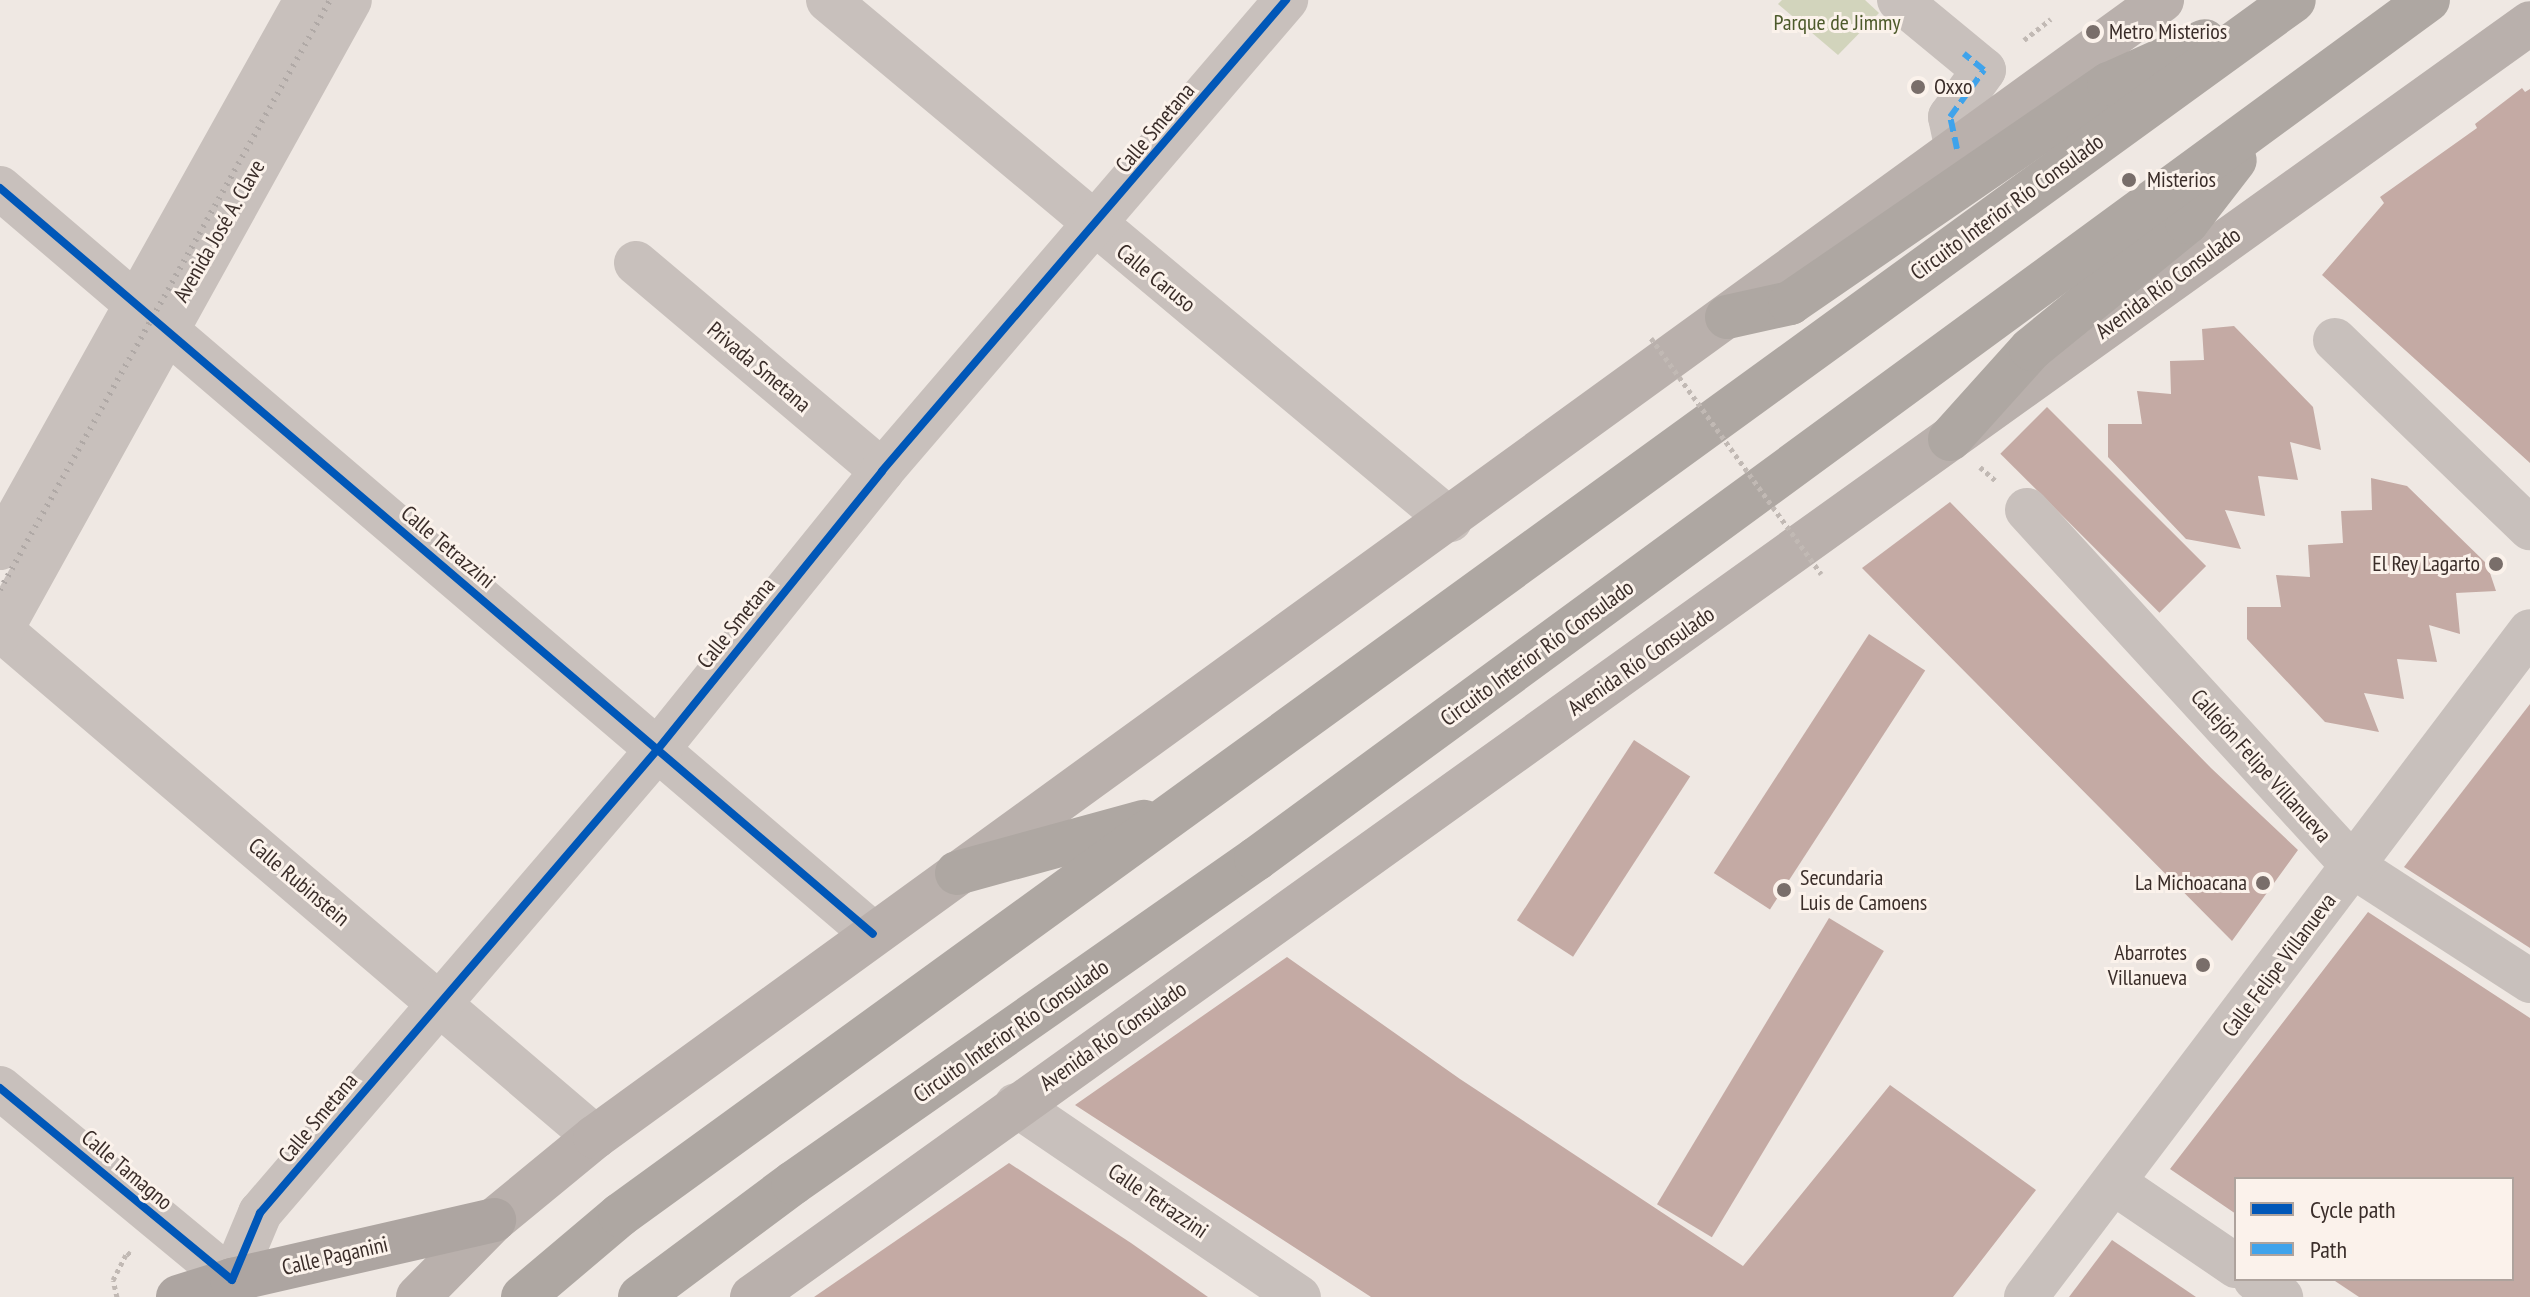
<!DOCTYPE html>
<html>
<head>
<meta charset="utf-8">
<style>
	body { margin:0 }
	#map { position:relative; width:2530px; height:1297px; overflow:hidden; background:#efe8e3; font-family:"PT Sans Narrow",sans-serif }
	div>[style] { position:absolute }
	.green>* { inset:0; background:#d2d4bc }
	.building>* { inset:0; background:#c4aaa4; transform-origin:0 0 }
	.path>* { height:5px; margin-top:-2.5px; transform-origin:0; background:repeating-linear-gradient(90deg,#c1b9b4 0 4px,transparent 0 8px) }
	.minor>* { height:44px; margin:-22px; padding:0 22px; transform-origin:22px; border-radius:22px; background:#c8c0bc }
	.secondary>* { height:44px; margin:-22px; padding:0 22px; transform-origin:22px; border-radius:22px; background:#b9b0ac }
	.primary>* { height:44px; margin:-22px; padding:0 22px; transform-origin:22px; border-radius:22px; background:#ada5a1 }
	.motorway>* { height:44px; margin:-22px; padding:0 22px; transform-origin:22px; border-radius:22px; background:#aea7a2 }
	.rail>* { height:6px; margin-top:-3px; transform-origin:0; background:repeating-linear-gradient(90deg,#b0a9a6 0 2px,transparent 0 8px) }
	.path-bridge>* { height:5px; margin-top:-2.5px; transform-origin:0; background:repeating-linear-gradient(90deg,#c1b9b4 0 4px,transparent 0 8px) }
	.quiet>* { height:6px; margin-top:-3px; transform-origin:0; background:repeating-linear-gradient(90deg,#3fa3eb 0 12px,transparent 0 18px) }
	.cycleway>* { height:8px; margin:-4px; padding:0 4px; transform-origin:4px; border-radius:4px; background:#0057b8 }
	.dots>* { width:22px; height:22px; translate:-50% -50%; box-sizing:border-box; border:4px solid #fbf2eb; border-radius:50% }
	span { translate:-50% -50%; white-space:nowrap; text-align:center; line-height:1.15; -webkit-text-stroke:6px #fbf2eb; paint-order:stroke }
	.park-label { font-size:22px; color:#4d5a2b }
	.poi-label { font-size:22px; color:#3a2d29 }
	.left { translate:0 -50%; text-align:left }
	.right { translate:-100% -50%; text-align:right }
	.street-label { font-size:22px; color:#3a2d29 }
	.legend { position:absolute; left:2234px; top:1177px; width:280px; height:104px; box-sizing:border-box; background:#fbf2eb; border:2px solid #aea39d; margin:0; padding:10px 14px; list-style:none; font-size:24px; color:#3a2d29 }
	.legend li { display:flex; align-items:center; gap:16px; height:40px }
	.legend b { width:40px; border:2px solid #aea39d }
</style>
</head>
<body>
<div id="map">
	<div class="green">
		<div style="clip-path:polygon(1782px 0,1865px 0,1879px 13px,1838px 55px,1778px 4px)"></div>
	</div>
	<div class="building">
		<div style="clip-path:polygon(2522px 88px,2525px 92px,2530px 89px,2530px 463px,2322px 275px,2384px 203px,2380px 197px,2477px 128px,2475px 124px)"></div>
		<div style="clip-path:polygon(2234px 326px,2313px 407px,2321px 450px,2290px 442px,2298px 480px,2258px 476px,2265px 516px,2225px 510px,2241px 549px,2186px 539px,2108px 457px,2108px 424px,2142px 424px,2137px 391px,2171px 394px,2170px 361px,2204px 360px,2202px 329px)"></div>
		<div style="left:2047px;top:407px;width:225px;height:66px;rotate:45deg"></div>
		<div style="clip-path:polygon(2371px 478px,2407px 486px,2487px 564px,2496px 591px,2456px 593px,2460px 634px,2429px 625px,2437px 662px,2397px 659px,2404px 699px,2364px 693px,2379px 732px,2325px 722px,2247px 639px,2247px 607px,2281px 607px,2276px 575px,2310px 577px,2308px 545px,2343px 543px,2341px 511px,2372px 510px)"></div>
		<div style="clip-path:polygon(1950px 502px,2211px 768px,2298px 850px,2232px 941px,1862px 568px)"></div>
		<div style="left:1869px;top:634px;width:67px;height:285px;rotate:33deg"></div>
		<div style="clip-path:polygon(2530px 704px,2530px 948px,2404px 867px)"></div>
		<div style="left:1634px;top:740px;width:67px;height:215px;rotate:33deg"></div>
		<div style="clip-path:polygon(2368px 912px,2530px 1018px,2530px 1297px,2359px 1297px,2332px 1279px,2512px 1279px,2512px 1179px,2236px 1179px,2236px 1214px,2170px 1169px)"></div>
		<div style="left:1829px;top:918px;width:64px;height:334px;rotate:31deg"></div>
		<div style="clip-path:polygon(1287px 957px,1460px 1079px,1743px 1266px,1890px 1085px,2036px 1190px,1953px 1297px,1371px 1297px,1075px 1105px)"></div>
		<div style="clip-path:polygon(1009px 1163px,1131px 1243px,1208px 1297px,814px 1297px)"></div>
		<div style="clip-path:polygon(2112px 1240px,2196px 1297px,2069px 1297px)"></div>
	</div>
	<div class="path">
		<div style="left:2024px;top:40px;width:34px;rotate:-38deg"></div>
		<div style="left:1980px;top:467px;width:21px;rotate:41deg"></div>
		<div style="left:117px;top:1297px;width:17px;rotate:-103deg"></div>
		<div style="left:113px;top:1280px;width:31px;rotate:-63deg"></div>
		<div style="left:127px;top:1252px;width:6px;rotate:39deg"></div>
	</div>
	<div class="minor">
		<div style="left:828px;top:0;width:811px;rotate:39.9deg"></div>
		<div style="left:1899px;top:0;width:110px;rotate:39.5deg"></div>
		<div style="left:1984px;top:70px;width:58px;rotate:125.9deg"></div>
		<div style="left:1950px;top:117px;width:33px;rotate:78deg"></div>
		<div style="left:0;top:188px;width:1148px;rotate:40.51deg"></div>
		<div style="left:636px;top:263px;width:322px;rotate:40.2deg"></div>
		<div style="left:2335px;top:340px;width:271px;rotate:44deg"></div>
		<div style="left:2027px;top:510px;width:484px;rotate:47.5deg"></div>
		<div style="left:2354px;top:867px;width:210px;rotate:32.9deg"></div>
		<div style="left:0;top:548px;width:628px;rotate:-60.82deg"></div>
		<div style="left:1px;top:630px;width:781px;rotate:40.48deg"></div>
		<div style="left:0;top:632px;width:722px;rotate:-61.02deg"></div>
		<div style="left:0;top:1088px;width:301px;rotate:39.6deg"></div>
		<div style="left:232px;top:1280px;width:73px;rotate:-67.3deg"></div>
		<div style="left:260px;top:1213px;width:611px;rotate:-49.38deg"></div>
		<div style="left:658px;top:749px;width:357px;rotate:-51.1deg"></div>
		<div style="left:882px;top:471px;width:621px;rotate:-49.38deg"></div>
		<div style="left:1016px;top:1105px;width:342px;rotate:34.2deg"></div>
		<div style="left:2114px;top:1183px;width:148px;rotate:34.2deg"></div>
		<div style="left:2255px;top:1279px;width:32px;rotate:35deg"></div>
		<div style="left:2026px;top:1297px;width:835px;rotate:-52.88deg"></div>
	</div>
	<div class="secondary">
		<div style="left:418px;top:1297px;width:108px;rotate:-45.4deg"></div>
		<div style="left:494px;top:1220px;width:131px;rotate:-39.4deg"></div>
		<div style="left:595px;top:1137px;width:1936px;rotate:-35.96deg"></div>
		<div style="left:752px;top:1297px;width:2187px;rotate:-35.62deg"></div>
	</div>
	<div class="primary">
		<div style="left:178px;top:1297px;width:57px;rotate:-17.5deg"></div>
		<div style="left:232px;top:1280px;width:269px;rotate:-12.9deg"></div>
	</div>
	<div class="motorway">
		<div style="left:1727px;top:317px;width:65px;rotate:-12.5deg"></div>
		<div style="left:1790px;top:303px;width:387px;rotate:-34.5deg"></div>
		<div style="left:2109px;top:84px;width:105px;rotate:-24.1deg"></div>
		<div style="left:1950px;top:439px;width:121px;rotate:-48deg"></div>
		<div style="left:2031px;top:349px;width:201px;rotate:-39.1deg"></div>
		<div style="left:2187px;top:222px;width:78px;rotate:-52.3deg"></div>
		<div style="left:957px;top:873px;width:194px;rotate:-15.3deg"></div>
		<div style="left:523px;top:1297px;width:127px;rotate:-40.2deg"></div>
		<div style="left:620px;top:1215px;width:2068px;rotate:-35.97deg"></div>
		<div style="left:640px;top:1297px;width:191px;rotate:-36.7deg"></div>
		<div style="left:793px;top:1183px;width:565px;rotate:-34.98deg"></div>
		<div style="left:1256px;top:859px;width:1453px;rotate:-36.24deg"></div>
	</div>
	<div class="rail">
		<div style="left:0;top:590px;width:676px;rotate:-60.78deg"></div>
	</div>
	<div class="path-bridge">
		<div style="left:1651px;top:338px;width:291px;rotate:54.2deg"></div>
	</div>
	<div class="quiet">
		<div style="left:1957px;top:149px;width:33px;rotate:-102deg"></div>
		<div style="left:1950px;top:117px;width:58px;rotate:-54.1deg"></div>
		<div style="left:1984px;top:70px;width:26px;rotate:-141deg"></div>
	</div>
	<div class="cycleway">
		<div style="left:0;top:188px;width:1148px;rotate:40.51deg"></div>
		<div style="left:0;top:1088px;width:301px;rotate:39.6deg"></div>
		<div style="left:232px;top:1280px;width:73px;rotate:-67.3deg"></div>
		<div style="left:260px;top:1213px;width:611px;rotate:-49.38deg"></div>
		<div style="left:658px;top:749px;width:357px;rotate:-51.1deg"></div>
		<div style="left:882px;top:471px;width:621px;rotate:-49.38deg"></div>
	</div>
	<div class="dots">
		<div style="left:2093px;top:32px;background:#796e6a"></div>
		<div style="left:1918px;top:87px;background:#796e6a"></div>
		<div style="left:2129px;top:180px;background:#796e6a"></div>
		<div style="left:2496px;top:564px;background:#796e6a"></div>
		<div style="left:2263px;top:883px;background:#796e6a"></div>
		<div style="left:1784px;top:890px;background:#796e6a"></div>
		<div style="left:2203px;top:965px;background:#796e6a"></div>
	</div>
	<div class="park-label">
		<span style="left:1837px;top:23px">Parque de Jimmy</span>
	</div>
	<div class="poi-label">
		<span class="left" style="left:2109px;top:32px">Metro Misterios</span>
		<span class="left" style="left:1934px;top:87px">Oxxo</span>
		<span class="left" style="left:2147px;top:180px">Misterios</span>
		<span class="right" style="left:2480px;top:564px">El Rey Lagarto</span>
		<span class="left" style="left:1800px;top:890px">Secundaria<br>Luis de Camoens</span>
		<span class="right" style="left:2247px;top:883px">La Michoacana</span>
		<span class="right" style="left:2187px;top:965px">Abarrotes<br>Villanueva</span>
	</div>
	<div class="street-label">
		<span style="left:1155px;top:128px;rotate:-50deg">Calle Smetana</span>
		<span style="left:2007px;top:207px;rotate:-36deg">Circuito Interior Río Consulado</span>
		<span style="left:219px;top:231px;rotate:-60deg">Avenida José A. Clave</span>
		<span style="left:1156px;top:278px;rotate:39deg">Calle Caruso</span>
		<span style="left:2168px;top:283px;rotate:-36deg">Avenida Río Consulado</span>
		<span style="left:759px;top:367px;rotate:40deg">Privada Smetana</span>
		<span style="left:448px;top:547px;rotate:40deg">Calle Tetrazzini</span>
		<span style="left:736px;top:623px;rotate:-51deg">Calle Smetana</span>
		<span style="left:1537px;top:653px;rotate:-36deg">Circuito Interior Río Consulado</span>
		<span style="left:1641px;top:661px;rotate:-35deg">Avenida Río Consulado</span>
		<span style="left:2261px;top:766px;rotate:48deg">Callejón Felipe Villanueva</span>
		<span style="left:299px;top:882px;rotate:40deg">Calle Rubinstein</span>
		<span style="left:2279px;top:965px;rotate:-53deg">Calle Felipe Villanueva</span>
		<span style="left:1011px;top:1031px;rotate:-35deg">Circuito Interior Río Consulado</span>
		<span style="left:1113px;top:1036px;rotate:-35deg">Avenida Río Consulado</span>
		<span style="left:318px;top:1118px;rotate:-50deg">Calle Smetana</span>
		<span style="left:127px;top:1170px;rotate:40deg">Calle Tamagno</span>
		<span style="left:1158px;top:1201px;rotate:34deg">Calle Tetrazzini</span>
		<span style="left:335px;top:1256px;rotate:-13deg">Calle Paganini</span>
	</div>
	<ul class="legend">
	<li><b style="height:10px;background:#0057b8"></b>Cycle path</li>
	<li><b style="height:10px;background:#3fa3eb"></b>Path</li>
	</ul>
</div>
</body>
</html>
